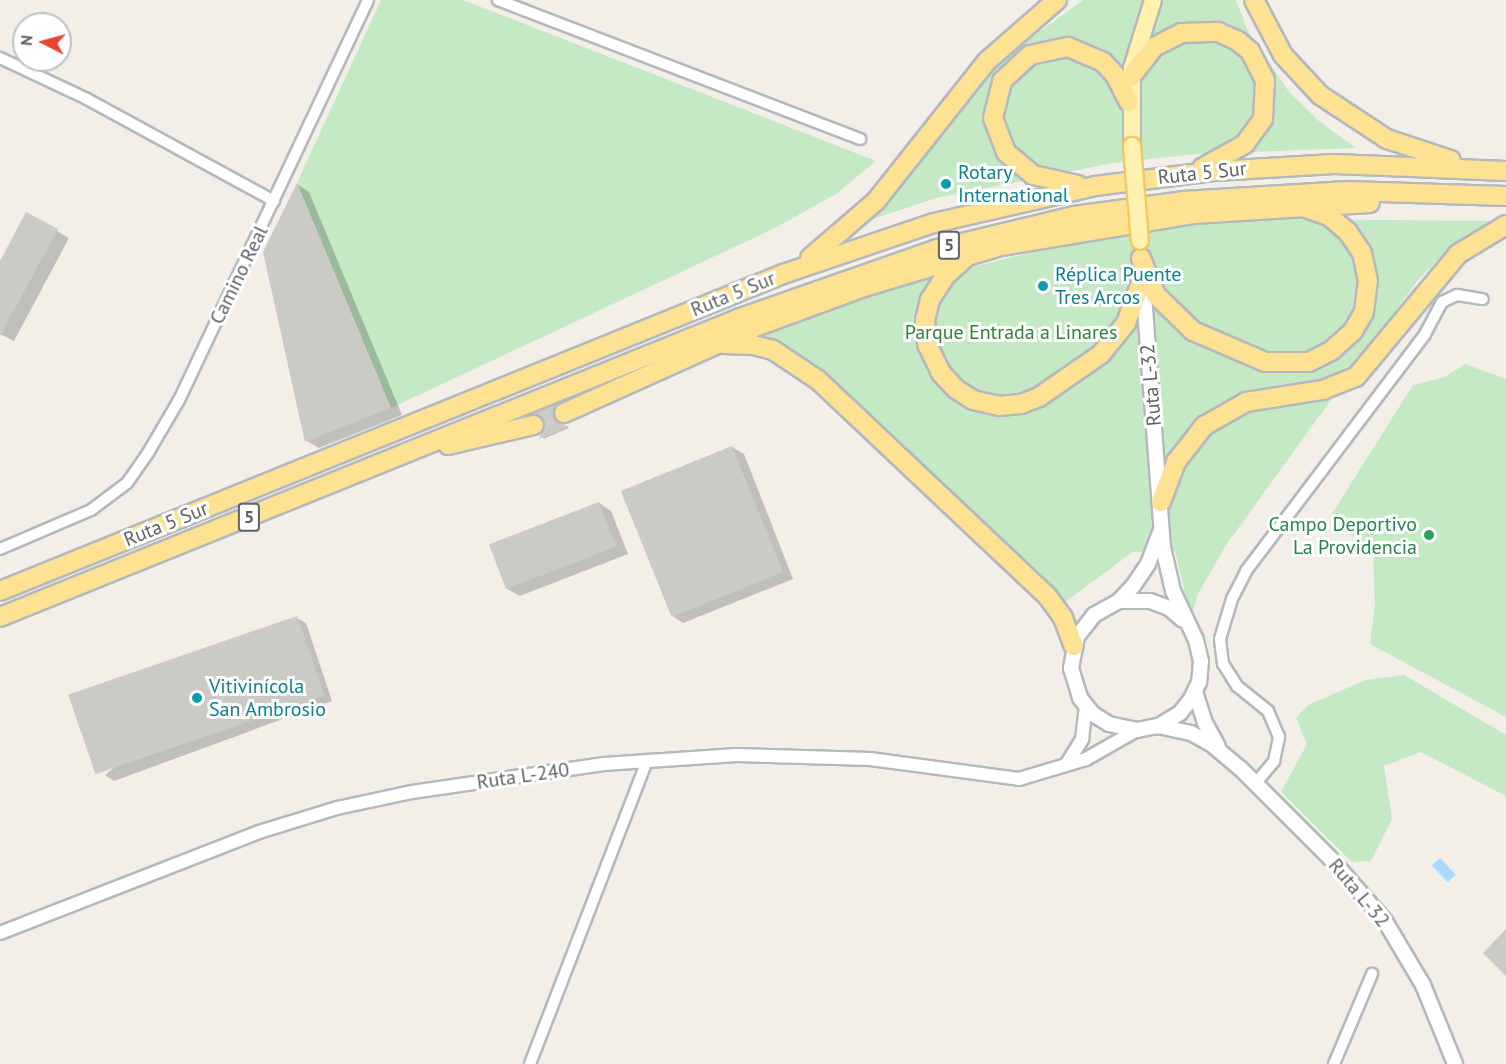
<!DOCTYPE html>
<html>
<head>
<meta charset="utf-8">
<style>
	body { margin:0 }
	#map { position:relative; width:1506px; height:1064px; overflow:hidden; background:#f1efe8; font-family:"PT Sans",sans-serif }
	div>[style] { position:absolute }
	.green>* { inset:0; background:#c5e8c5 }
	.water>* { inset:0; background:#aadaff; transform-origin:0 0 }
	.shadow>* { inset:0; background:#0003 }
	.building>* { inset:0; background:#cccac5; transform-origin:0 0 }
	.motorway-tunnel>* { height:18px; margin-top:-9px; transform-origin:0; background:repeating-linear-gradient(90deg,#ccccc8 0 18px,transparent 0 27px) }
	.roads { filter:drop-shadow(2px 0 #b5b8bc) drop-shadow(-2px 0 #b5b8bc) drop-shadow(0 2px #b5b8bc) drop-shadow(0 -2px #b5b8bc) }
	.minor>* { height:10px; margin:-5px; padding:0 5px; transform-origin:5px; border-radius:5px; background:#fff }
	.tertiary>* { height:12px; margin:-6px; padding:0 6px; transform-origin:6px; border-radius:6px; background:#fff }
	.secondary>* { height:14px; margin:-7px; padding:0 7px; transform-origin:7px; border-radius:7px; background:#fff }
	.primary>* { height:16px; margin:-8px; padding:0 8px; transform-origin:8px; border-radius:8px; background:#fff2af }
	.motorway>* { height:18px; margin:-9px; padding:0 9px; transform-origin:9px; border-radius:9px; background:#fde293 }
	.bridges { filter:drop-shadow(2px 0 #f2c960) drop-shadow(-2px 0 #f2c960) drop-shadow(0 2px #f2c960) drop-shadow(0 -2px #f2c960) }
	.primary-bridge>* { height:16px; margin:-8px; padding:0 8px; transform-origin:8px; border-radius:8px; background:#fff2af }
	.dots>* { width:16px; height:16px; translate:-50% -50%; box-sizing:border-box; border:3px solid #fff; border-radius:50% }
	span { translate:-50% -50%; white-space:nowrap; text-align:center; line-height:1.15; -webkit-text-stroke:6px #fff; paint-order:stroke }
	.shield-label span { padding:2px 4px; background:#fff; border:2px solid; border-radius:4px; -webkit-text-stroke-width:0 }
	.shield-label { font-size:18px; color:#5f6368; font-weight:700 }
	.culture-label { font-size:20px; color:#0d838f }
	.left { translate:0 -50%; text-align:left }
	.street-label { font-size:20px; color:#5f6368 }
	.park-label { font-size:20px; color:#348238 }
	.leisure-label { font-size:20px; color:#27864d }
	.right { translate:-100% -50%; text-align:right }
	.north { position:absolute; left:12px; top:12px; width:60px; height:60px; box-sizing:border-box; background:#fff; border:2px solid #bfc1c3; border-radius:50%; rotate:276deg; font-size:16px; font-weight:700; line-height:24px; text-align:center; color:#5f6368 }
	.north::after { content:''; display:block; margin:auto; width:21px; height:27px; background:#ea4335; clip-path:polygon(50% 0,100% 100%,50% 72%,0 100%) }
</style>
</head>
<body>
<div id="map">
	<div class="green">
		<div style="clip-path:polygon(381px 0,463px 0,876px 161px,836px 194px,775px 228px,391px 408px,297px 183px)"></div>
		<div style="clip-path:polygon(1083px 0,1236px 0,1247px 29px,1289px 92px,1319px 121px,1356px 148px,1197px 154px,1113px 163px,936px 198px,861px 223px,890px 199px,1002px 59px)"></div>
		<div style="clip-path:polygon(1273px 219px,1496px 221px,1443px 255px,1418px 280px,1226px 545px,1198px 594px,1191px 618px,1175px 551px,1133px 552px,1065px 602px,822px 375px,794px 353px,765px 340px,746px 338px,877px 290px,1058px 246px,1147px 229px)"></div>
		<div style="clip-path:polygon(1465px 364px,1506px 379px,1506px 717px,1370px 644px,1375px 604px,1373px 554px,1330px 517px,1413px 385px,1445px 377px)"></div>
		<div style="clip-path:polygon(1404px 675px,1506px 735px,1506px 796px,1421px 752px,1384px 766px,1392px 819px,1371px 861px,1352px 862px,1281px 792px,1307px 744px,1296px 718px,1308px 705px,1366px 680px)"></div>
	</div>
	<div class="water">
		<div style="left:1440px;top:858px;width:23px;height:11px;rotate:47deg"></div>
	</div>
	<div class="shadow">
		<div style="clip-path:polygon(298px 185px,309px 192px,402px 415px,319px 448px,307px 441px)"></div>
		<div style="clip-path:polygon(27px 214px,69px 238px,14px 341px,0 334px,0 264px)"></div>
		<div style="clip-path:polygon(558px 405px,556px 421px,569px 428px,543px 439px,547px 421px,536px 414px)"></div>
		<div style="clip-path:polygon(732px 447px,744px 454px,793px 579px,683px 623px,671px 615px,622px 491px)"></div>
		<div style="clip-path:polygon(599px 503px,611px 511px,628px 554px,520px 596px,507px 589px)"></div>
		<div style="clip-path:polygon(297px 618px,306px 623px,332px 701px,114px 781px,105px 775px)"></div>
	</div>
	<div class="building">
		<div style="clip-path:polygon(297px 183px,391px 408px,305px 442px,263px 252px)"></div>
		<div style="clip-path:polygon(26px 212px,58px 229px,0 336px,0 261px)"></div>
		<div style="clip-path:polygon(558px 404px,554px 418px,569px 427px,539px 439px,545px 422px,532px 414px)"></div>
		<div style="left:732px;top:446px;width:136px;height:120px;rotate:68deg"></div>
		<div style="left:599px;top:502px;width:48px;height:118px;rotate:69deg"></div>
		<div style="left:297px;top:616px;width:84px;height:242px;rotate:71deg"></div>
		<div style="clip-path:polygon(1506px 929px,1506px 976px,1483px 953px)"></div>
	</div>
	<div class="motorway-tunnel">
		<div style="left:534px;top:425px;width:32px;rotate:-22deg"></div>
	</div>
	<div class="roads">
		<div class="minor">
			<div style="left:498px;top:0;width:388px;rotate:21deg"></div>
			<div style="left:0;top:58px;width:96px;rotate:25.2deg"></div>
			<div style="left:87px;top:99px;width:213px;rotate:28.6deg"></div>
			<div style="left:0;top:549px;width:99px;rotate:-23.2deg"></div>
			<div style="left:91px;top:510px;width:45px;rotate:-36.9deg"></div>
			<div style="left:127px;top:483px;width:37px;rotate:-55deg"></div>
			<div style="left:148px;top:453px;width:61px;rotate:-59.7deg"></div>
			<div style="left:179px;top:400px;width:442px;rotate:-64.7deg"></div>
			<div style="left:1255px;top:784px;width:30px;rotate:-50deg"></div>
			<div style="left:1274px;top:761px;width:25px;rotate:-78deg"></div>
			<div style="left:1279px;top:737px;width:28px;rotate:-113deg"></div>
			<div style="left:1268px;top:711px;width:40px;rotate:-141deg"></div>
			<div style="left:1237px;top:686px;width:26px;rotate:-122deg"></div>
			<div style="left:1223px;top:664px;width:25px;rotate:-97deg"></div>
			<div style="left:1220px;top:639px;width:42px;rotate:-73.3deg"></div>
			<div style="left:1232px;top:599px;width:31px;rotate:-63deg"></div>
			<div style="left:1246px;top:571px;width:297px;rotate:-52.9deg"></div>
			<div style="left:1425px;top:334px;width:36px;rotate:-62deg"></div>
			<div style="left:1442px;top:302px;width:17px;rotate:-25deg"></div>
			<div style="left:1457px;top:295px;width:26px;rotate:9deg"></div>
			<div style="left:530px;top:1064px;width:326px;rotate:-68.9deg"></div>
			<div style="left:1334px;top:1064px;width:98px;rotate:-67.1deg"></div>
		</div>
		<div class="tertiary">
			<div style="left:1066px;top:765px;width:31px;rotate:-58deg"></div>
			<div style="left:1082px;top:739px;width:32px;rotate:-83deg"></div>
			<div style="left:0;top:933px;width:278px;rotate:-21.3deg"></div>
			<div style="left:259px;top:832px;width:82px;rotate:-17.1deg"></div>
			<div style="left:337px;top:808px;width:77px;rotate:-12deg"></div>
			<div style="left:412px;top:792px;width:194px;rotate:-8.3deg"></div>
			<div style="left:604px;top:764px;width:133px;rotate:-3.9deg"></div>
			<div style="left:737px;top:755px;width:133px;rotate:1.7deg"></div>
			<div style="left:870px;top:759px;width:150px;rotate:7.6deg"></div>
			<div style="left:1019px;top:779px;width:70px;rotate:-16.6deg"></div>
			<div style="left:1086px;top:759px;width:59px;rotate:-29.6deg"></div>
		</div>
		<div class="secondary">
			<div style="left:1143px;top:282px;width:266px;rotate:85.7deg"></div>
			<div style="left:1163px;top:547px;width:45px;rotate:77.2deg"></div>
			<div style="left:1173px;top:591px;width:54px;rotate:64.9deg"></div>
			<div style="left:1196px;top:640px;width:22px;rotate:77deg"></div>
			<div style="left:1201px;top:661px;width:21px;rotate:95deg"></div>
			<div style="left:1199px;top:682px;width:19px;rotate:115deg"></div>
			<div style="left:1191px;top:699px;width:18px;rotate:128deg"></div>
			<div style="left:1180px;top:713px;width:26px;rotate:149deg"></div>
			<div style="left:1161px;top:530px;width:36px;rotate:111deg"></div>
			<div style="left:1148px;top:564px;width:27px;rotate:124deg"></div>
			<div style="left:1133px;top:586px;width:21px;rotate:133deg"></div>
			<div style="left:1119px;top:601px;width:29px;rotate:151deg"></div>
			<div style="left:1094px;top:615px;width:28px;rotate:128deg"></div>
			<div style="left:1077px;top:637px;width:32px;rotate:101deg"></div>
			<div style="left:1071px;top:668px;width:31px;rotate:73deg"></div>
			<div style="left:1080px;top:698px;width:21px;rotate:51deg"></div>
			<div style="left:1093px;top:714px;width:19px;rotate:32deg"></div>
			<div style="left:1109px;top:724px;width:29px;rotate:12deg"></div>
			<div style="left:1137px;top:730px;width:21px;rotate:-11deg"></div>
			<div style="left:1158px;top:726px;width:34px;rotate:12deg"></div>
			<div style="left:1191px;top:733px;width:23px;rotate:29deg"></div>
			<div style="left:1211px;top:744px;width:38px;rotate:40deg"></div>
			<div style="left:1240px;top:768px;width:129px;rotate:45deg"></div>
			<div style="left:1331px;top:859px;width:82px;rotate:48.9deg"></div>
			<div style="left:1385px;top:921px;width:74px;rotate:59.3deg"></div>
			<div style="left:1423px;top:985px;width:85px;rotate:67.9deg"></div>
			<div style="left:1119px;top:601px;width:31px"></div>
			<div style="left:1150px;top:601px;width:20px;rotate:20deg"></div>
			<div style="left:1169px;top:608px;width:18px;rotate:41deg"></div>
			<div style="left:1195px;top:692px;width:33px;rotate:72deg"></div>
			<div style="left:1205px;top:723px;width:26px;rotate:61deg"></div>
		</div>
		<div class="primary">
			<div style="left:1132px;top:146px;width:78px;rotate:-90deg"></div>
			<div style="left:1132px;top:68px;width:71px;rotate:-72.8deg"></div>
		</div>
		<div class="motorway">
			<div style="left:1254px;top:0;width:62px;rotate:62.2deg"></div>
			<div style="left:1283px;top:55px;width:54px;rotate:47.2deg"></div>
			<div style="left:1320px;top:95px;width:80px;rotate:33.3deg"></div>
			<div style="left:1387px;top:139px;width:67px;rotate:18.2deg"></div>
			<div style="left:1130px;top:78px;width:39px;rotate:-52deg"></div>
			<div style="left:1154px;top:47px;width:30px;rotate:-27deg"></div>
			<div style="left:1181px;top:33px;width:37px;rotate:-2deg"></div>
			<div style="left:1218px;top:32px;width:22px;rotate:24deg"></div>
			<div style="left:1238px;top:41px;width:16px;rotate:40deg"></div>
			<div style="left:1250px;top:51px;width:33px;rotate:63deg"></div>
			<div style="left:1265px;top:80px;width:39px;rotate:93deg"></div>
			<div style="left:1263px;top:119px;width:31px;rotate:126deg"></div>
			<div style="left:1245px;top:144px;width:49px;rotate:150.8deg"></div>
			<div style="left:1078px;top:185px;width:46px;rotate:-167.5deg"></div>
			<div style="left:1033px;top:175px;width:35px;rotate:-140deg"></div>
			<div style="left:1006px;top:152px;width:36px;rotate:-111deg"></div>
			<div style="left:993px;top:118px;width:38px;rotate:-76deg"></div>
			<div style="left:1002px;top:81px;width:38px;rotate:-43deg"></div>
			<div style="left:1030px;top:55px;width:39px;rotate:-12deg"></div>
			<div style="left:1068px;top:47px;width:38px;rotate:23deg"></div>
			<div style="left:1103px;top:62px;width:18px;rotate:47deg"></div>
			<div style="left:1115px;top:75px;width:30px;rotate:63deg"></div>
			<div style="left:810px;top:258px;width:87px;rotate:-40.8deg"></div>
			<div style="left:876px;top:201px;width:179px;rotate:-51.6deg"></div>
			<div style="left:987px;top:61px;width:93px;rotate:-41.1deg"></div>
			<div style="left:1141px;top:258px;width:40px;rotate:68deg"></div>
			<div style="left:1156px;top:295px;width:52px;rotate:44.2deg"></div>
			<div style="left:1193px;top:331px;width:78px;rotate:23.3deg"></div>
			<div style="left:1265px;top:362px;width:44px"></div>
			<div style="left:1309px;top:362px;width:25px;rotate:-27deg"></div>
			<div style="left:1331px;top:351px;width:30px;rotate:-42deg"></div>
			<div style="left:1353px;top:331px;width:22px;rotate:-60deg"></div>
			<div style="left:1364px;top:312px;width:31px;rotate:-83deg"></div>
			<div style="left:1368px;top:281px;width:29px;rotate:-102deg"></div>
			<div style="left:1362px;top:253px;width:25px;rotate:-124deg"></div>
			<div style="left:1348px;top:232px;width:25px;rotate:-140deg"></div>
			<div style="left:1329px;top:216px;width:24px;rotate:-161deg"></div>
			<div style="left:964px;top:259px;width:24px;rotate:138deg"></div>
			<div style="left:946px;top:275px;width:30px;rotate:123deg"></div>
			<div style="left:930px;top:300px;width:21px;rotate:104deg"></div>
			<div style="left:925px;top:320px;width:24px;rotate:85deg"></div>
			<div style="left:927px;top:344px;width:32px;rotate:64deg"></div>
			<div style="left:941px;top:373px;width:22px;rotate:47deg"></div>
			<div style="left:956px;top:389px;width:20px;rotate:33deg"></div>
			<div style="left:973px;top:400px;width:27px;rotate:13deg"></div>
			<div style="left:999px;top:406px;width:22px;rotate:-5deg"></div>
			<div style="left:1021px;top:404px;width:19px;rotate:-21deg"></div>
			<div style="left:1039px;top:397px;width:75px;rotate:-34.7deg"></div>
			<div style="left:1101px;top:354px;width:40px;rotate:-51deg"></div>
			<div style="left:1126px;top:323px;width:49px;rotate:-69.7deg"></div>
			<div style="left:723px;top:344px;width:30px;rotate:2deg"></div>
			<div style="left:753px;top:345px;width:21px;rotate:14deg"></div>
			<div style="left:773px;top:350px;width:54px;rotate:33.7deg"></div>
			<div style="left:818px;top:380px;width:316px;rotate:43.3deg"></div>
			<div style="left:1048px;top:597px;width:26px;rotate:54deg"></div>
			<div style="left:1063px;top:618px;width:30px;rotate:69deg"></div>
			<div style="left:564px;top:413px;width:209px;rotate:-24.2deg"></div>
			<div style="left:755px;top:327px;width:116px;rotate:-20.2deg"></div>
			<div style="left:864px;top:287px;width:143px;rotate:-16.7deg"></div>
			<div style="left:1001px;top:246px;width:196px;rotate:-9.4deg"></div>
			<div style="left:1194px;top:214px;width:176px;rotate:-3.6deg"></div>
			<div style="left:448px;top:445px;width:88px;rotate:-13.1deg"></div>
			<div style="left:1161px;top:502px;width:43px;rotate:-69.4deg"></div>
			<div style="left:1176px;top:462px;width:46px;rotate:-52.1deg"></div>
			<div style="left:1204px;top:426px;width:48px;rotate:-29.7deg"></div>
			<div style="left:1246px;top:402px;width:78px;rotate:-8.9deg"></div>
			<div style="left:1323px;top:390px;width:35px;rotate:-22deg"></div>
			<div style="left:1356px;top:377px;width:160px;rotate:-50.3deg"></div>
			<div style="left:1458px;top:254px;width:56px;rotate:-31.1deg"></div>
			<div style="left:0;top:591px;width:845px;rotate:-22.04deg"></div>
			<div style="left:783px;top:274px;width:159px;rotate:-18.7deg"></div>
			<div style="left:934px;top:223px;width:165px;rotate:-12.9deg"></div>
			<div style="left:1095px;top:186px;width:122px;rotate:-7.1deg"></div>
			<div style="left:1216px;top:171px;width:118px;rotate:-3.4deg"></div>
			<div style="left:1334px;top:164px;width:172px;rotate:2.3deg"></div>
			<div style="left:0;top:617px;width:798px;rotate:-22deg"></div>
			<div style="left:740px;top:318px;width:209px;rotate:-19.3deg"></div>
			<div style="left:937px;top:249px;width:141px;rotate:-13.5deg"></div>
			<div style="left:1074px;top:216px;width:110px;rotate:-7.8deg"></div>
			<div style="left:1183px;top:201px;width:165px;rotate:-3.5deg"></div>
			<div style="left:1348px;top:191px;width:158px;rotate:1.8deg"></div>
		</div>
	</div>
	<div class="bridges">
		<div class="primary-bridge">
			<div style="left:1132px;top:146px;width:95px;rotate:85.2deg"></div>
		</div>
	</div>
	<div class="dots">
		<div style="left:946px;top:184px;background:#0f9aa8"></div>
		<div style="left:1043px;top:286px;background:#0f9aa8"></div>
		<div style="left:1429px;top:535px;background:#2e9e5b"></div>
		<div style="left:197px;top:698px;background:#0f9aa8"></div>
	</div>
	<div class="shield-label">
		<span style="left:949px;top:245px">5</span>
		<span style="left:249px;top:517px">5</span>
	</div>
	<div class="culture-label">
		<span class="left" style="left:958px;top:184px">Rotary<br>International</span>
		<span class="left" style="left:1055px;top:286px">Réplica Puente<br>Tres Arcos</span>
		<span class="left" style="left:209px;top:698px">Vitivinícola<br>San Ambrosio</span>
	</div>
	<div class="street-label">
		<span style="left:1202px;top:173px;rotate:-6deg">Ruta 5 Sur</span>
		<span style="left:239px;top:275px;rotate:-64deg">Camino Real</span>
		<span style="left:733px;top:294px;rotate:-22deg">Ruta 5 Sur</span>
		<span style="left:1151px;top:385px;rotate:-95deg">Ruta L-32</span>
		<span style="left:166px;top:524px;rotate:-22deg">Ruta 5 Sur</span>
		<span style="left:523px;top:776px;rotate:-8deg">Ruta L-240</span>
		<span style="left:1359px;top:893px;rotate:50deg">Ruta L-32</span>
	</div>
	<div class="park-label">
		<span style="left:1011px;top:332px">Parque Entrada a Linares</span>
	</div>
	<div class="leisure-label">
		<span class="right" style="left:1417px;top:536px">Campo Deportivo<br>La Providencia</span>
	</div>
	<div class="north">N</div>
</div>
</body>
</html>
